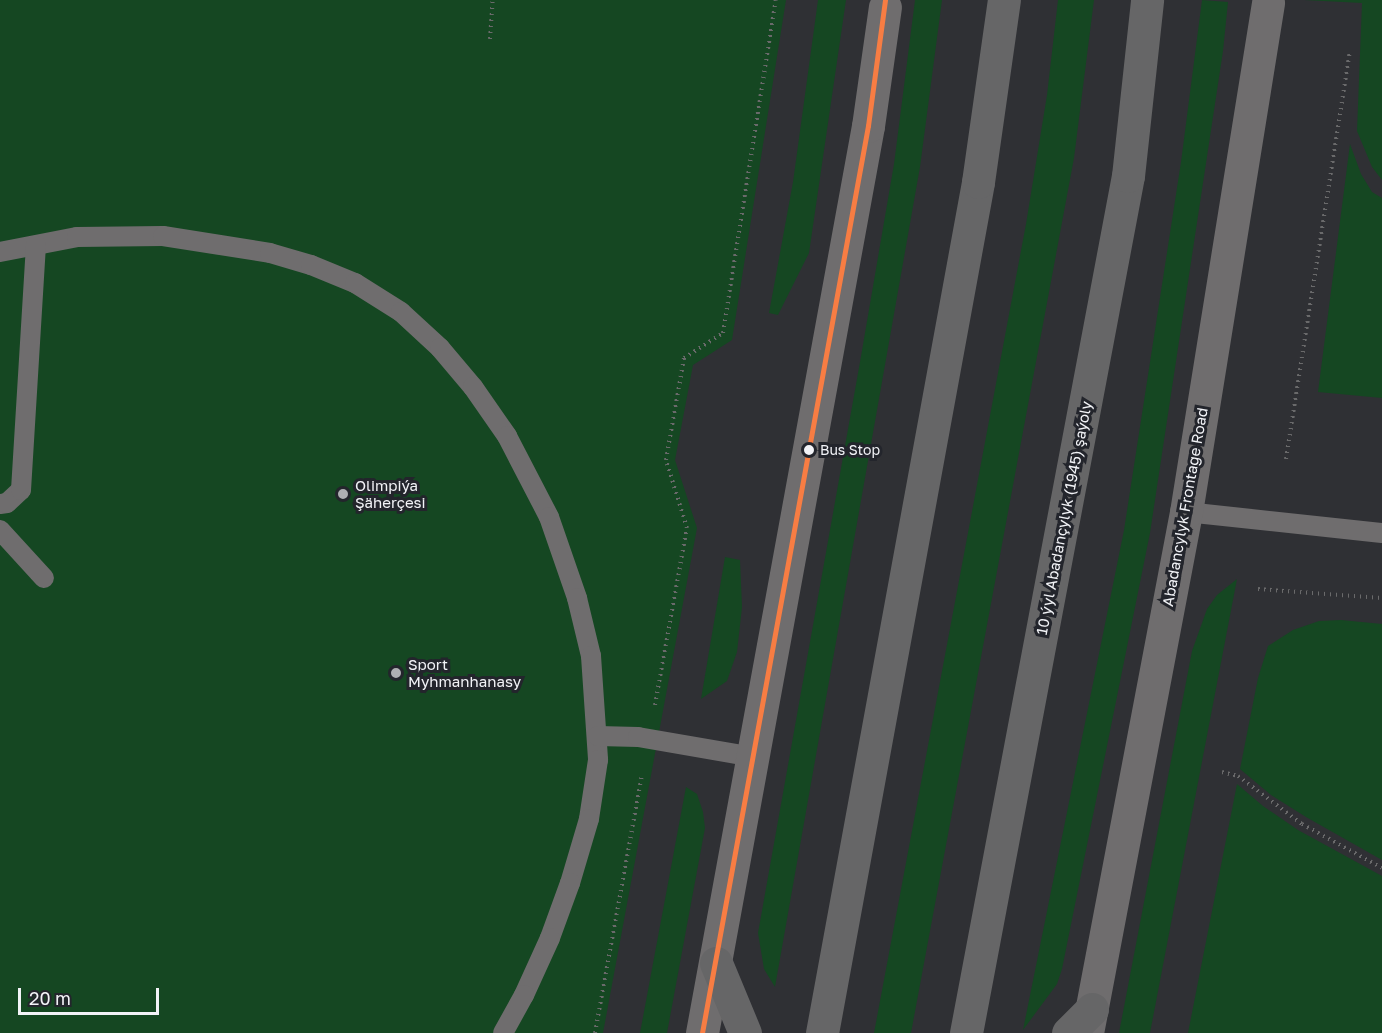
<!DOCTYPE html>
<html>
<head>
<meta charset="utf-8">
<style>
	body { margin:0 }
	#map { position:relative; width:1382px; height:1033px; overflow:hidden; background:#2f3034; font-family:"Golos Text",sans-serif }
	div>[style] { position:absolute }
	.green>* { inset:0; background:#154722 }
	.path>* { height:4px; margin-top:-2px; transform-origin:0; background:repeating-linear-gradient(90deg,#6a6a6b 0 1.5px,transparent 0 6px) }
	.service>* { height:20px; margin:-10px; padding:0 10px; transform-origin:10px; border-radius:10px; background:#6f6d6e }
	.minor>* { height:33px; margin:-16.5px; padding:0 16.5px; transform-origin:16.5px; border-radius:16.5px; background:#6f6d6e }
	.primary>* { height:33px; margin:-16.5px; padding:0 16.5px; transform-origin:16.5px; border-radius:16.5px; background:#666667 }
	.bus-1>* { height:4.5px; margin:-2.25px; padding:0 2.25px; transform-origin:2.25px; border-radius:2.25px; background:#f77d43 }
	.dots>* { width:16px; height:16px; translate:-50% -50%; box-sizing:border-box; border:3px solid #23252c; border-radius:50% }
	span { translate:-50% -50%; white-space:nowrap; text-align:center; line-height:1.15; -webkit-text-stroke:6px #23252c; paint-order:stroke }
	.bus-label { font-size:14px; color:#f2f3f7 }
	.left { translate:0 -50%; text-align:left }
	.poi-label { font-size:15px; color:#f2f3f7 }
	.street-label { font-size:15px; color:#f2f3f7 }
	.scale { position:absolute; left:18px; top:988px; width:141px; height:27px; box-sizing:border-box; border:3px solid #f2f3f7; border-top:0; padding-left:8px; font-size:18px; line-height:21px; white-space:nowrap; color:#f2f3f7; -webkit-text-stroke:4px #23252c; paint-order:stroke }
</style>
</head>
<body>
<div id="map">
	<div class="green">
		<div style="clip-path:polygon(0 0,786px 0,732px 340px,693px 365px,675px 460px,697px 528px,603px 1033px,0 1033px)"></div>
		<div style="clip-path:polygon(818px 0,846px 0,809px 253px,778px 315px,769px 313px,793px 182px)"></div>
		<div style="clip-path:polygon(915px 0,942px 0,920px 167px,775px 987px,764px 969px,758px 933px,860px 362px,894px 164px)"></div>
		<div style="clip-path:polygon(1058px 0,1094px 0,1074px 158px,911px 1033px,874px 1033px,1026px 224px,1047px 95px)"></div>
		<div style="clip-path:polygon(1202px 0,1228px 2px,1223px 51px,1150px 533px,1062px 969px,1057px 984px,1023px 1030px,1124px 530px,1181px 162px)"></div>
		<div style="clip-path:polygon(1304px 0,1382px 0,1382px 180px,1372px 167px,1357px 131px,1362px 3px)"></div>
		<div style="clip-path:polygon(1350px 144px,1361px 174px,1372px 192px,1382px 198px,1382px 398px,1318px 392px)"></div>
		<div style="clip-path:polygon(725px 557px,740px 560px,742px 607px,737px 652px,727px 681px,701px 699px)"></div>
		<div style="clip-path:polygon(1237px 579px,1150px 1033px,1119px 1033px,1192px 651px,1207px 609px,1217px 595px)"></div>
		<div style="clip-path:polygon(1341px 620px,1382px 624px,1382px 860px,1306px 817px,1271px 795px,1240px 769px,1258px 678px,1268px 646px,1293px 630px,1319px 621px)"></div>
		<div style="clip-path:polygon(1237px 784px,1263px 806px,1298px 830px,1382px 876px,1382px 1033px,1188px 1033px)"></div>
		<div style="clip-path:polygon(686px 787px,697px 794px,703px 812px,705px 828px,667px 1033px,640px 1033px)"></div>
	</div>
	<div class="path">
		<div style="left:490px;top:39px;width:39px;rotate:-86deg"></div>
		<div style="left:1286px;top:459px;width:413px;rotate:-81.1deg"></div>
		<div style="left:1258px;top:589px;width:124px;rotate:4.2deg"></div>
		<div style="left:655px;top:705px;width:180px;rotate:-79.8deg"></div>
		<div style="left:687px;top:528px;width:71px;rotate:-107.2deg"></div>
		<div style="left:666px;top:460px;width:104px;rotate:-80deg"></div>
		<div style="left:684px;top:358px;width:46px;rotate:-32.7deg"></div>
		<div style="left:723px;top:333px;width:337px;rotate:-81deg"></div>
		<div style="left:1222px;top:772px;width:16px;rotate:14deg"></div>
		<div style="left:1238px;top:776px;width:80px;rotate:36.9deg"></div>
		<div style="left:1302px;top:824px;width:91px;rotate:28.8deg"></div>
		<div style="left:595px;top:1033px;width:263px;rotate:-79.7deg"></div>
	</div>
	<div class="service">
		<div style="left:0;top:252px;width:78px;rotate:-11deg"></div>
		<div style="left:77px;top:237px;width:86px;rotate:-0.7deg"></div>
		<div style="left:163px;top:236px;width:108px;rotate:9deg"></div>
		<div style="left:270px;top:253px;width:43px;rotate:16.3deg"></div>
		<div style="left:311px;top:265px;width:48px;rotate:22.2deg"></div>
		<div style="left:355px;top:283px;width:54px;rotate:32.2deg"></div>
		<div style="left:401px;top:312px;width:53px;rotate:42.7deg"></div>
		<div style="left:440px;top:348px;width:51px;rotate:49.8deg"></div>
		<div style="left:473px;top:387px;width:60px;rotate:55.2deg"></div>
		<div style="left:507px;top:436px;width:91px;rotate:62.6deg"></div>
		<div style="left:549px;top:517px;width:86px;rotate:70.9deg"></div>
		<div style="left:577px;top:598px;width:60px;rotate:76.4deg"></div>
		<div style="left:591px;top:656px;width:104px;rotate:86.1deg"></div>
		<div style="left:598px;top:760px;width:60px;rotate:98.7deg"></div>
		<div style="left:589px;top:819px;width:67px;rotate:106.5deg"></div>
		<div style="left:570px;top:883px;width:59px;rotate:110deg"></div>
		<div style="left:550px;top:938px;width:63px;rotate:114.5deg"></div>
		<div style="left:524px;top:995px;width:43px;rotate:118.9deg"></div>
		<div style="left:0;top:504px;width:7px;rotate:-8deg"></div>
		<div style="left:7px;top:503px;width:19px;rotate:-43deg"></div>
		<div style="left:21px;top:490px;width:245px;rotate:-86.5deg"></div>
		<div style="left:1186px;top:512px;width:197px;rotate:6.1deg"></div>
		<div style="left:0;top:530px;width:65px;rotate:47.5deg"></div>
		<div style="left:598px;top:736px;width:40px;rotate:1.4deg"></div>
		<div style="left:638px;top:737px;width:118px;rotate:9.8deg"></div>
	</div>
	<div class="minor">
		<div style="left:702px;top:1033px;width:922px;rotate:-79.63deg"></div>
		<div style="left:868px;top:126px;width:120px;rotate:-81.9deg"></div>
		<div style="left:1087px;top:1033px;width:530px;rotate:-79.24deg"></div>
		<div style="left:1186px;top:512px;width:516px;rotate:-80.85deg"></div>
	</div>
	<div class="primary">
		<div style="left:716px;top:963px;width:76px;rotate:67.5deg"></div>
		<div style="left:822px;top:1033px;width:865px;rotate:-79.61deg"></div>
		<div style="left:978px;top:182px;width:184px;rotate:-81.9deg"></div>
		<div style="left:966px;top:1033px;width:872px;rotate:-79.3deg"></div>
		<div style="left:1128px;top:176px;width:177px;rotate:-83.8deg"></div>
		<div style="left:1068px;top:1033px;width:34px;rotate:-45deg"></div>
	</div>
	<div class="bus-1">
		<div style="left:702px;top:1033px;width:922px;rotate:-79.63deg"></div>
		<div style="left:868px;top:126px;width:127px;rotate:-82.3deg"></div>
	</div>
	<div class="dots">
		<div style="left:809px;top:450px;background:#f2f3f7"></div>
		<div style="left:343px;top:494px;background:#aeafb3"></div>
		<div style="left:396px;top:673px;background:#aeafb3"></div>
	</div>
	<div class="bus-label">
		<span class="left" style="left:820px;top:450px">Bus Stop</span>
	</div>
	<div class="poi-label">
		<span class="left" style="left:355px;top:494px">Olimpiýa<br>Şäherçesi</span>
		<span class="left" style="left:408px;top:673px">Sport<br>Myhmanhanasy</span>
	</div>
	<div class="street-label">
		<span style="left:1185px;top:507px;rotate:-80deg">Abadancylyk Frontage Road</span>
		<span style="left:1064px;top:518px;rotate:-79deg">10 ýyl Abadançylyk (1945) şaýoly</span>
	</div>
	<div class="scale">20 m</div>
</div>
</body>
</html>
